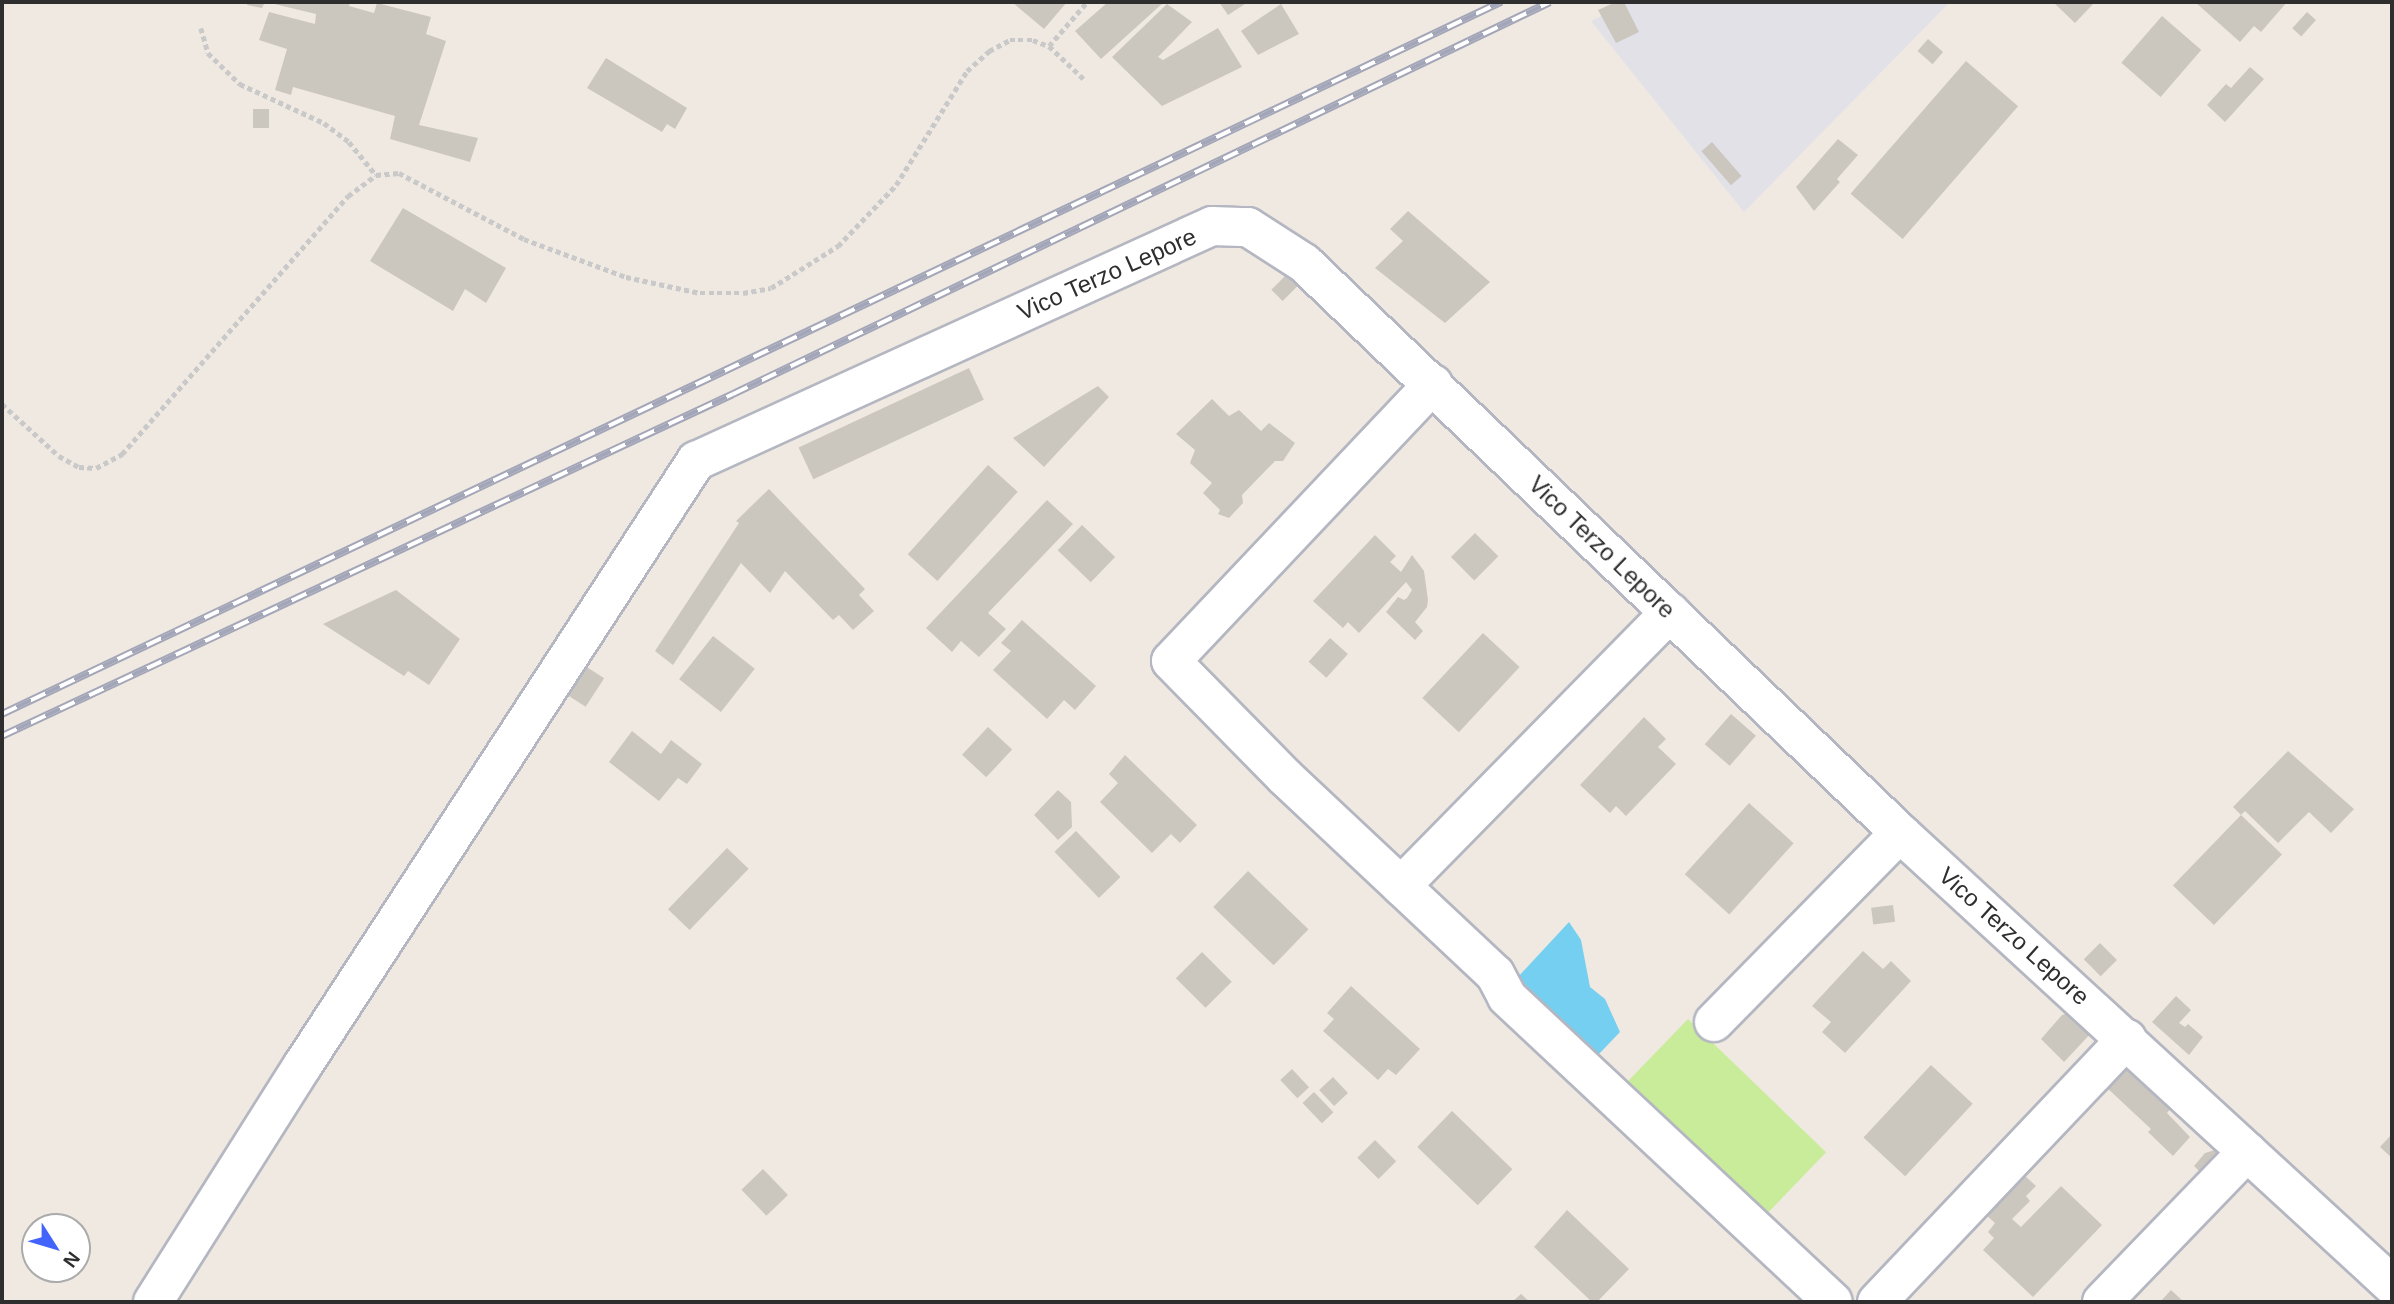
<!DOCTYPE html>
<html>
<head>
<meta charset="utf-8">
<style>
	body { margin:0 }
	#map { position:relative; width:2394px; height:1304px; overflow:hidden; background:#efe9e1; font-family:Helvetica,sans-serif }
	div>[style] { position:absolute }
	.industrial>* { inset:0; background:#e3e1e8 }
	.pitch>* { inset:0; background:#c9ec9a; transform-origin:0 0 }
	.water>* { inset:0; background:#75cff0 }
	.building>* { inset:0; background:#cbc7bf; transform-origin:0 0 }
	.path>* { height:4.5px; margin-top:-2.25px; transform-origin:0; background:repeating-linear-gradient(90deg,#c9c9c9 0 5px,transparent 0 8.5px) }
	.roads { filter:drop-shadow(2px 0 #b4b7c1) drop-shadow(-2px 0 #b4b7c1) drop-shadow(0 2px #b4b7c1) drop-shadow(0 -2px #b4b7c1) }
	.street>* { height:38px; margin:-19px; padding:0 19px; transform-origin:19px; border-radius:19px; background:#fff }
	.rail>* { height:8px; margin-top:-4px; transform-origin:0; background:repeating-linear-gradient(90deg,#fff 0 16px,#a3a6b8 0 32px); box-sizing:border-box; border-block:2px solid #a3a6b8 }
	span { translate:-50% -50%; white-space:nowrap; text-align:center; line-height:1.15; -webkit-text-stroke:6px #fff; paint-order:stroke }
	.street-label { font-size:24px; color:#2e2e2e }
	.frame { position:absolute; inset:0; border:4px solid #2e2e2e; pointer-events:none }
	.north { position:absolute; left:21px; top:1213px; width:70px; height:70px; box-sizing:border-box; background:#fff; border:2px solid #ababab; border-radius:50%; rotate:127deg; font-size:19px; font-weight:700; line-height:28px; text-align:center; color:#2e2e2e }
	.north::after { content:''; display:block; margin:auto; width:24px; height:32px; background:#4264fb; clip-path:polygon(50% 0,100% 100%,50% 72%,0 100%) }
</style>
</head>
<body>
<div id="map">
	<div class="industrial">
		<div style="clip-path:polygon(1632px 2px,1950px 2px,1744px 212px,1591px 21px)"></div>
	</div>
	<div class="pitch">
		<div style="left:1688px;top:1019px;width:192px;height:98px;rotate:44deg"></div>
	</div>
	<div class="water">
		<div style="clip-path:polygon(1569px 922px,1581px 940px,1590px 987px,1605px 999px,1620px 1032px,1598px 1055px,1517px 978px)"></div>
	</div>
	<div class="building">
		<div style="clip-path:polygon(248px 2px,265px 2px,262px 8px,247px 5px)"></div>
		<div style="clip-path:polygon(266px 2px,350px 2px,349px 6px,374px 13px,377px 3px,431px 17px,426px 34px,446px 41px,419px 125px,478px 138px,470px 162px,390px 139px,395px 116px,293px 87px,291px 95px,275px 90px,287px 49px,259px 40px,269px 12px,315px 24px,316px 14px)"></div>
		<div style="clip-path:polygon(1012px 2px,1067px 2px,1044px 29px)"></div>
		<div style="clip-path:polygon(1108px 2px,1164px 2px,1101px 59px,1075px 31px)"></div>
		<div style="clip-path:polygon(1219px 2px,1248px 2px,1228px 15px)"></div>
		<div style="clip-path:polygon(1616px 2px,1624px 2px,1639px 32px,1616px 43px,1598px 10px)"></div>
		<div style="clip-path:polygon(2053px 2px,2095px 2px,2075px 23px)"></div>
		<div style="clip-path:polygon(2195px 2px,2287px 2px,2261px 32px,2254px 26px,2240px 42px)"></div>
		<div style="clip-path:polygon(1167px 4px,1192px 22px,1158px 57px,1163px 60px,1218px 28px,1242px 67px,1162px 106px,1112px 57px)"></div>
		<div style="clip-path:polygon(1281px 4px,1299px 34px,1258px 55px,1241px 31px)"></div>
		<div style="left:2307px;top:12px;width:12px;height:22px;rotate:42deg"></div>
		<div style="left:2162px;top:16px;width:52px;height:62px;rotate:41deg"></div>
		<div style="left:1928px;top:39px;width:20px;height:16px;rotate:41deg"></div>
		<div style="clip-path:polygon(606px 58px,687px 108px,675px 129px,667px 124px,662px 132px,587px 88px)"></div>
		<div style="left:1966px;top:61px;width:69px;height:176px;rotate:41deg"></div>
		<div style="clip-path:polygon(2250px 67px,2264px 79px,2225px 122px,2207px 105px,2226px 84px,2231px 88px)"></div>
		<div style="left:253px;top:109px;width:16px;height:19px"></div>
		<div style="clip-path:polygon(1838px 139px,1858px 155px,1837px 179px,1840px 182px,1814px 211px,1796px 187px)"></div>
		<div style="left:1712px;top:142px;width:45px;height:14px;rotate:49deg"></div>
		<div style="clip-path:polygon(403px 208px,506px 268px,486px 303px,465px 289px,453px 311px,370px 261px)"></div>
		<div style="clip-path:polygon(1408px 211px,1490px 282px,1445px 323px,1375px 268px,1403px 241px,1390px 229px)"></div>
		<div style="left:1289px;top:272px;width:16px;height:25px;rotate:45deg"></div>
		<div style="left:969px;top:368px;width:35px;height:188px;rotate:65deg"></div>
		<div style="clip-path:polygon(1098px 386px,1109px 397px,1044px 467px,1013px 438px)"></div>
		<div style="clip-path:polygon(1212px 399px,1229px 416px,1239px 410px,1261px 431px,1269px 423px,1295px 443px,1283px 461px,1275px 461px,1242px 495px,1243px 503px,1229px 518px,1218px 514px,1220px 510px,1203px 493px,1212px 483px,1190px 463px,1195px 450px,1176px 434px)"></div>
		<div style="left:988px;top:465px;width:40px;height:120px;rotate:42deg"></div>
		<div style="clip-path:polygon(769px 489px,865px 589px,859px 595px,874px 611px,853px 630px,839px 615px,833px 620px,785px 571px,770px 593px,741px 563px,673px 665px,655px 651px,739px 523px,736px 521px)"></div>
		<div style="clip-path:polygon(1047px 500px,1073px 524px,988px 613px,1006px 629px,979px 657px,961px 641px,952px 652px,926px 628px)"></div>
		<div style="left:1082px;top:525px;width:46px;height:35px;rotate:44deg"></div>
		<div style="left:1475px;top:533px;width:33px;height:34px;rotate:45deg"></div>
		<div style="clip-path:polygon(1375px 535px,1396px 556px,1390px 562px,1401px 572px,1412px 555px,1424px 571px,1428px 600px,1427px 607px,1415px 622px,1423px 631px,1415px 640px,1386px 612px,1398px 597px,1404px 600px,1407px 598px,1412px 590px,1406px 582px,1359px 633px,1348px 622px,1343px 628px,1313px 601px)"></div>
		<div style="clip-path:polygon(396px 590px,460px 639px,429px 685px,408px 671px,404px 676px,323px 624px)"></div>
		<div style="clip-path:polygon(1022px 620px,1096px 686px,1075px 710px,1064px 700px,1047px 719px,993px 670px,1011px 651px,1001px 643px)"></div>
		<div style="left:1483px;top:633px;width:50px;height:89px;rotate:43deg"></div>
		<div style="left:713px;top:636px;width:53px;height:55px;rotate:38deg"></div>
		<div style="left:1330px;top:638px;width:24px;height:32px;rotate:42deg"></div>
		<div style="left:579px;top:662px;width:30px;height:34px;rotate:33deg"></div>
		<div style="left:1731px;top:714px;width:33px;height:40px;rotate:41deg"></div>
		<div style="clip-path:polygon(1644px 717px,1666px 739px,1658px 747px,1676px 764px,1626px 816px,1616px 806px,1610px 813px,1580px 785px)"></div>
		<div style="left:988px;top:727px;width:33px;height:38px;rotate:43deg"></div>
		<div style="clip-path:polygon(632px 731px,661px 754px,671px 740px,702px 764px,687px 784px,678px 778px,659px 801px,609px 762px)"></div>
		<div style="clip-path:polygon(2288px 751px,2354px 809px,2331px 833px,2309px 812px,2278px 843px,2245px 811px,2241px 815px,2233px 807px)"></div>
		<div style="clip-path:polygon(1125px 755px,1197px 825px,1180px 843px,1171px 834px,1152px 853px,1100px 802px,1118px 783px,1109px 774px)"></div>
		<div style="clip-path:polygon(1058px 790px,1071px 802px,1072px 827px,1058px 840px,1034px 815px)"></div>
		<div style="left:1749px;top:803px;width:60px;height:96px;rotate:42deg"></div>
		<div style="left:2241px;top:815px;width:57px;height:98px;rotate:44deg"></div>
		<div style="left:1076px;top:831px;width:64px;height:30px;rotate:46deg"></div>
		<div style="left:727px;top:848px;width:30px;height:85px;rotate:44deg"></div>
		<div style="left:1248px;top:871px;width:84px;height:50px;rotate:44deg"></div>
		<div style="left:1893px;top:905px;width:17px;height:22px;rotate:83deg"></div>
		<div style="left:2100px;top:943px;width:24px;height:23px;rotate:45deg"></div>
		<div style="clip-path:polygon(1863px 951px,1883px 969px,1891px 961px,1911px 981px,1845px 1053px,1822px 1032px,1831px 1022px,1812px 1006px)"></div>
		<div style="left:1202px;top:952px;width:42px;height:37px;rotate:45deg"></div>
		<div style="clip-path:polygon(1351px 986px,1420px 1049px,1396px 1075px,1388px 1069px,1378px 1080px,1323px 1031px,1334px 1019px,1327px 1013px)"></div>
		<div style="clip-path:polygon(2176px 996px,2191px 1010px,2179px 1023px,2185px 1027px,2188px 1024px,2203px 1037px,2189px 1055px,2152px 1022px)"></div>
		<div style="clip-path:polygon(2074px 1012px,2094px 1030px,2064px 1062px,2041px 1039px,2062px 1015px)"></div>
		<div style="clip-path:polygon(2127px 1063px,2173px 1106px,2167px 1113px,2190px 1137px,2173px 1156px,2148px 1132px,2151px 1129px,2105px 1086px)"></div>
		<div style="left:1931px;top:1065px;width:57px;height:99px;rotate:43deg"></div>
		<div style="left:1292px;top:1069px;width:25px;height:16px;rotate:47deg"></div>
		<div style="left:1333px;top:1077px;width:22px;height:19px;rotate:47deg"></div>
		<div style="left:1314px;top:1092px;width:28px;height:16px;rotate:46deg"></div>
		<div style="left:1452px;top:1111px;width:84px;height:50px;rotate:44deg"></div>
		<div style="clip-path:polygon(2392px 1134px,2392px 1158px,2380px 1147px)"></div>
		<div style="left:1375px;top:1140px;width:30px;height:25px;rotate:45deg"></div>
		<div style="clip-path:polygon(2215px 1150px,2219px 1154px,2205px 1177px,2194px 1166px,2205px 1153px)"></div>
		<div style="left:763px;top:1169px;width:36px;height:30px;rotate:46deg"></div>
		<div style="clip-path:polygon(2022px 1173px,2036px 1186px,2026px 1196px,2030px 1201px,2012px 1219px,2021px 1227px,2061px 1186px,2102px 1225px,2033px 1297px,1983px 1250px,1994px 1238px,1988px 1232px,1995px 1223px,1985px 1214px)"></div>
		<div style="clip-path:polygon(1567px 1210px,1629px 1269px,1597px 1302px,1592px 1302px,1534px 1247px)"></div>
		<div style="clip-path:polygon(2171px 1290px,2184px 1302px,2160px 1302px)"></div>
		<div style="clip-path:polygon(1521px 1294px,1530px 1302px,1512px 1302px)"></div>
	</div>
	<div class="path">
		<div style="left:201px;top:28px;width:26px;rotate:74deg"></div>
		<div style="left:208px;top:53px;width:45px;rotate:44.1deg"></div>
		<div style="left:240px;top:84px;width:93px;rotate:24.9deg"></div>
		<div style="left:324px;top:123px;width:31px;rotate:37deg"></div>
		<div style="left:349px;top:142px;width:43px;rotate:50.7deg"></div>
		<div style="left:1049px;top:46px;width:58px;rotate:-49.2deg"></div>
		<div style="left:2px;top:404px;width:77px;rotate:42.4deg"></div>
		<div style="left:59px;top:456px;width:23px;rotate:29deg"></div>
		<div style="left:79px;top:467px;width:17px;rotate:3deg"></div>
		<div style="left:96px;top:468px;width:30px;rotate:-28deg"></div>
		<div style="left:122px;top:454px;width:343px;rotate:-48.8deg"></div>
		<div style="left:348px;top:196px;width:35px;rotate:-37deg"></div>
		<div style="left:376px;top:175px;width:23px;rotate:-5deg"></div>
		<div style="left:399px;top:173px;width:141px;rotate:27.8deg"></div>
		<div style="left:524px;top:239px;width:109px;rotate:20.4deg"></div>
		<div style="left:626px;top:277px;width:76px;rotate:12.2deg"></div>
		<div style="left:700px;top:293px;width:43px"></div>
		<div style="left:743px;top:293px;width:28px;rotate:-10deg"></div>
		<div style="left:771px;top:288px;width:79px;rotate:-32.1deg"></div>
		<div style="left:838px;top:246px;width:84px;rotate:-46.4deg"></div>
		<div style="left:896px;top:185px;width:134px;rotate:-58.1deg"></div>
		<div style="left:967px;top:71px;width:30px;rotate:-42deg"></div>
		<div style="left:989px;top:51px;width:24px;rotate:-28deg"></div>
		<div style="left:1010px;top:40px;width:23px"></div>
		<div style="left:1033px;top:40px;width:17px;rotate:21deg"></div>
		<div style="left:1049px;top:46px;width:51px;rotate:43.4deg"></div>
	</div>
	<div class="roads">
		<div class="street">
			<div style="left:1433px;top:384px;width:381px;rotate:133.4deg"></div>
			<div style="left:1171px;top:661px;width:163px;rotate:45.5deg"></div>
			<div style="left:1285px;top:777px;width:288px;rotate:43.2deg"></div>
			<div style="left:1495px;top:974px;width:26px;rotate:62deg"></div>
			<div style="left:1507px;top:997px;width:446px;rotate:43.1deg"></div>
			<div style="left:1401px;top:886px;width:384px;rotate:-45.5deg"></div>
			<div style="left:1714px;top:1022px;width:265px;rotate:-45.5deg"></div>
			<div style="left:153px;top:1302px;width:280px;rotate:-57.7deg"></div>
			<div style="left:303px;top:1065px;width:721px;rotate:-56.95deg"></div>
			<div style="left:696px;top:461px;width:567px;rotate:-24.49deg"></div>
			<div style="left:1212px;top:226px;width:36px;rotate:2deg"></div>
			<div style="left:1248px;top:227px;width:67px;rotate:32.7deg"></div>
			<div style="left:1304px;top:263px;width:825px;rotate:43.72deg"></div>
			<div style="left:1900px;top:833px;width:668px;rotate:42.57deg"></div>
			<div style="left:1877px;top:1302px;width:363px;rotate:-46.5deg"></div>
			<div style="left:2102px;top:1302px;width:209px;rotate:-46deg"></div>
		</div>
	</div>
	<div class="rail">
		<div style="left:2px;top:714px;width:1660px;rotate:-25.41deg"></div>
		<div style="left:2px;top:736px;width:807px;rotate:-25.07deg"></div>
		<div style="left:733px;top:394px;width:906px;rotate:-25.63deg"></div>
	</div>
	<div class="street-label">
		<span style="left:1107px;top:274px;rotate:-24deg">Vico Terzo Lepore</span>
		<span style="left:1602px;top:547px;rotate:44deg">Vico Terzo Lepore</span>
		<span style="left:2014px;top:936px;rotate:42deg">Vico Terzo Lepore</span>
	</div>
	<div class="frame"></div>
	<div class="north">N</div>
</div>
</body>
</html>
